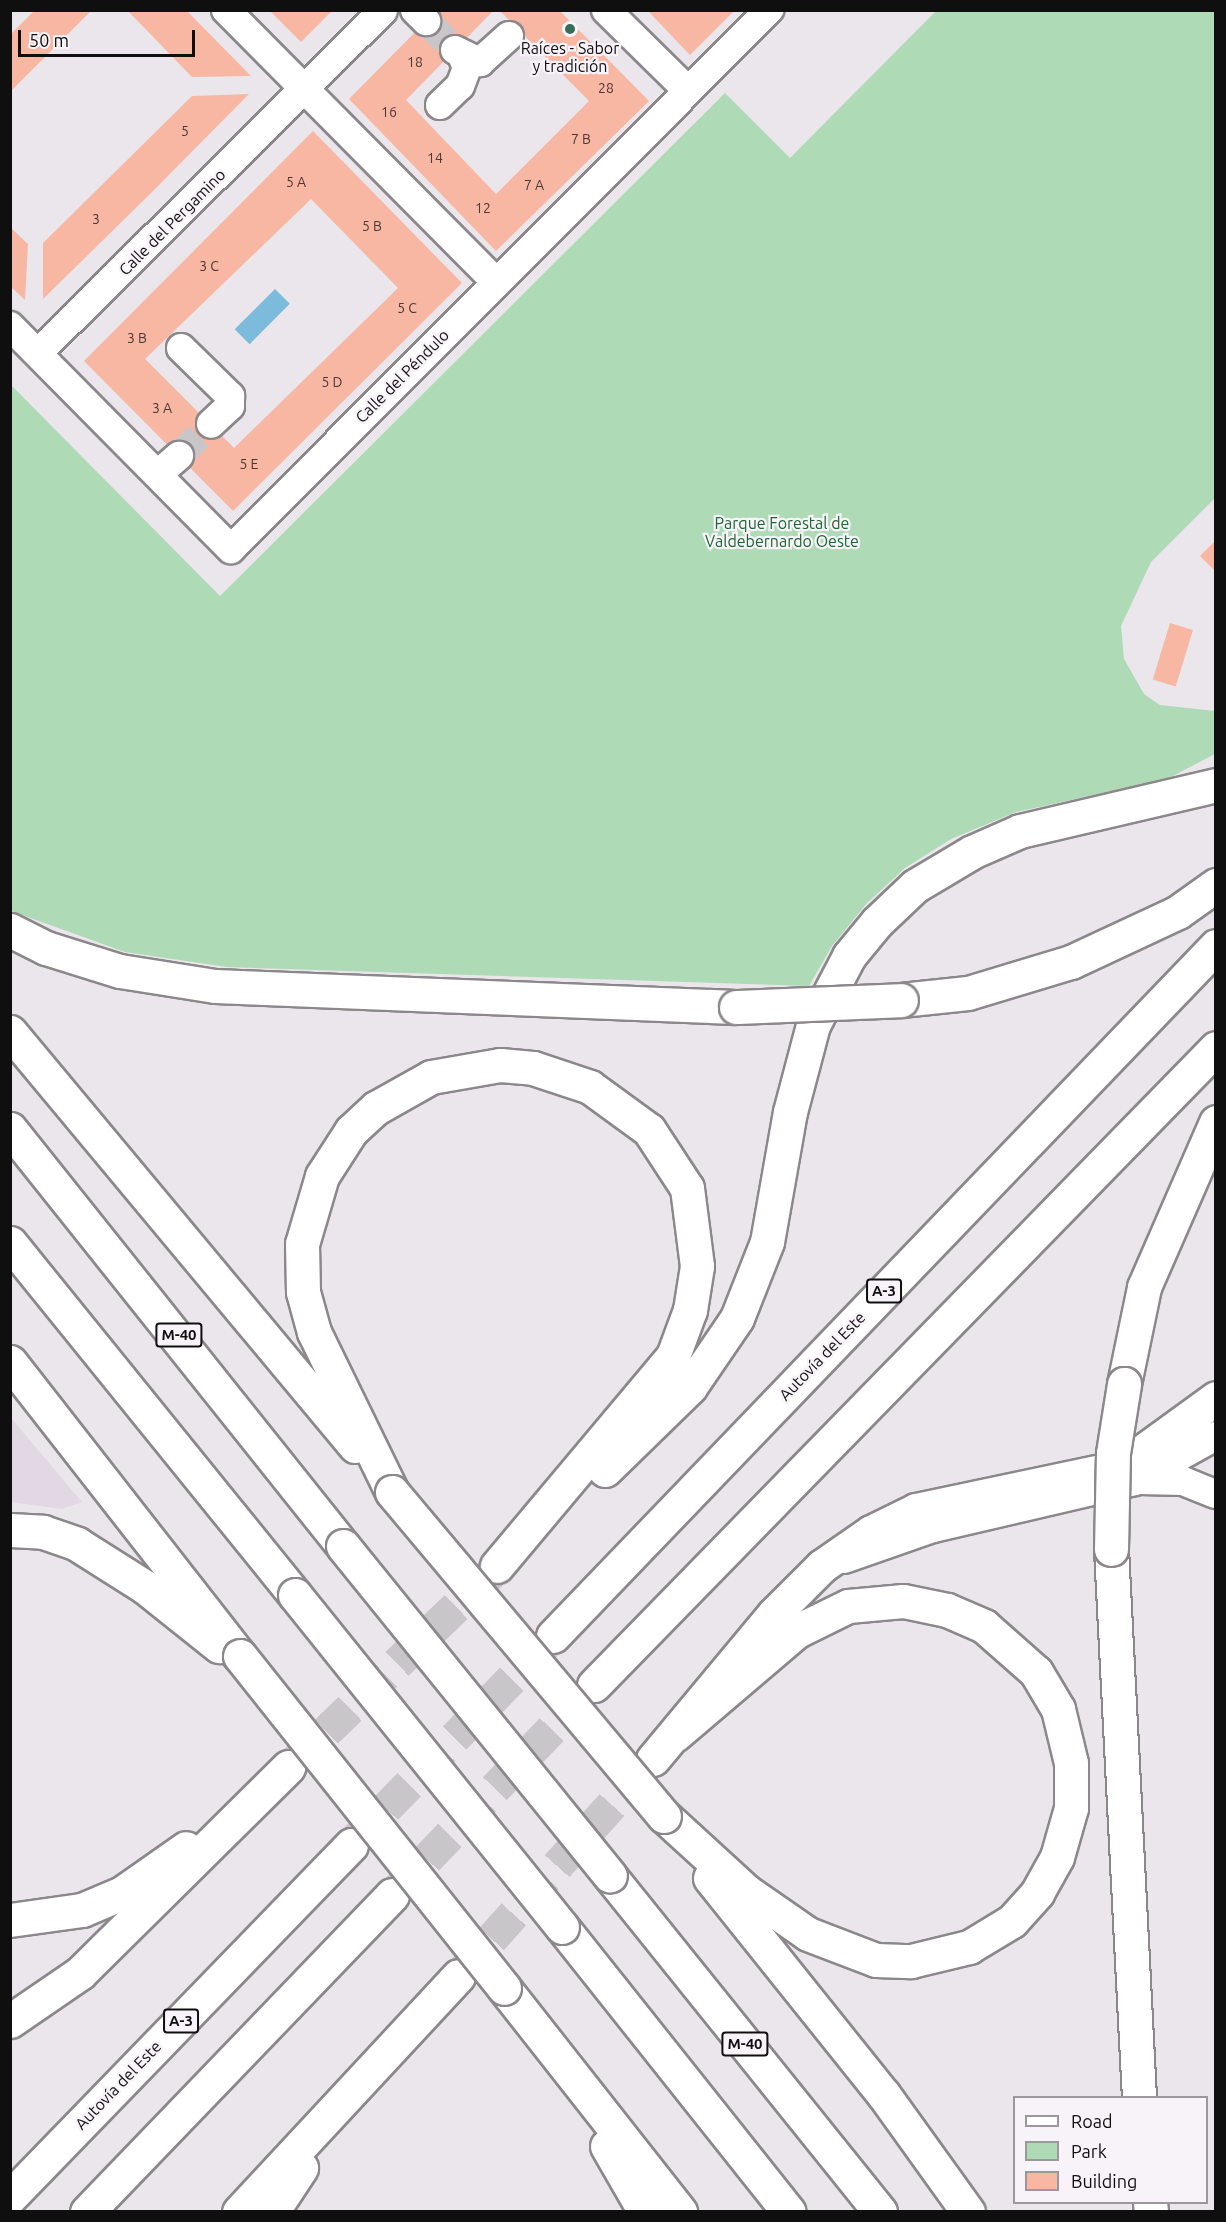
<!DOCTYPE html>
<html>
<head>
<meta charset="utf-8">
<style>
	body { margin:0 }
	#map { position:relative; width:1226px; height:2222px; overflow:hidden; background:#eae6eb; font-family:Ubuntu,sans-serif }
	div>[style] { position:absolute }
	.built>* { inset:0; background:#e1d8e3 }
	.green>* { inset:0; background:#aedab6 }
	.water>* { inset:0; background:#7cbbdb; transform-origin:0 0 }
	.building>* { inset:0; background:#f7b7a3; transform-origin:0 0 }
	.minor-tunnel>* { height:28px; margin-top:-14px; transform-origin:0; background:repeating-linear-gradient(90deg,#c9c6ca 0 28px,transparent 0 42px) }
	.highway-tunnel>* { height:33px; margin-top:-16.5px; transform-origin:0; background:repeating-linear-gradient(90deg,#c9c6ca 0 33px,transparent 0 49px) }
	.roads { filter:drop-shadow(2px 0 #8b878b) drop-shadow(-2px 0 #8b878b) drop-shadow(0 2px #8b878b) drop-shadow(0 -2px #8b878b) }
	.minor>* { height:28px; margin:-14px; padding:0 14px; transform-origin:14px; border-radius:14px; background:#fff }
	.highway>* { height:33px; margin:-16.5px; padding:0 16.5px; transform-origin:16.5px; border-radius:16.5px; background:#fff }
	.bridges { filter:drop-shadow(2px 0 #8b878b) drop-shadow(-2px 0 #8b878b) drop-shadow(0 2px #8b878b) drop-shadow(0 -2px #8b878b) }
	.highway-bridge>* { height:33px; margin:-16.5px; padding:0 16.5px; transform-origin:16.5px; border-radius:16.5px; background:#fff }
	.dots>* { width:16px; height:16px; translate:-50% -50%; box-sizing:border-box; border:3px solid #f8f3f8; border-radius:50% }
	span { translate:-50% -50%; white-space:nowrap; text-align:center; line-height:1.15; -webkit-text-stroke:4.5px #f8f3f8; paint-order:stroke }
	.number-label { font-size:14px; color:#4a3935 }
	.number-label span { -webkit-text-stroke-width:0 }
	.shield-label span { padding:2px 4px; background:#f8f3f8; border:2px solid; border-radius:4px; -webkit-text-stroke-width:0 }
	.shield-label { font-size:15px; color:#100f10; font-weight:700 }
	.poi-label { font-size:16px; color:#100f10 }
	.street-label { font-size:16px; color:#100f10 }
	.park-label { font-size:16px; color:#1b6734 }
	.frame { position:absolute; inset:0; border:12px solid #100f10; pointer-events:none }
	.legend { position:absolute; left:1013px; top:2096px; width:195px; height:108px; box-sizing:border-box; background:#f8f3f8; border:2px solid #9b989b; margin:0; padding:8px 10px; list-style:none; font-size:18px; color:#100f10 }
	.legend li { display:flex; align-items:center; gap:12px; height:30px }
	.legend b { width:30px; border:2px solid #9b989b }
	.scale { position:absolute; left:18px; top:30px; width:177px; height:27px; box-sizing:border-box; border:3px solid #100f10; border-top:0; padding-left:8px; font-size:18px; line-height:21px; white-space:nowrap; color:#100f10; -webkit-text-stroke:4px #f8f3f8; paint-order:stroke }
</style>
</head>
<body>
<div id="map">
	<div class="built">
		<div style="clip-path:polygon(10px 1418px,11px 1418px,82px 1502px,62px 1509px,11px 1502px)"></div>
	</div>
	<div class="green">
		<div style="clip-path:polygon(936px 11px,1215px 11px,1215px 498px,1151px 562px,1121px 626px,1124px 659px,1144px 694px,1160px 705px,1215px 711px,1215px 754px,1167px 779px,1016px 812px,951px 839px,905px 868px,866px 904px,832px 946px,809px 986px,227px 967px,125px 952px,11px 911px,11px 385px,220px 596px,725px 93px,790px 158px)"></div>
	</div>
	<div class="water">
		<div style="left:275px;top:289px;width:21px;height:57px;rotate:45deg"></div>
	</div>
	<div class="building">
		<div style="clip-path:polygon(35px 10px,92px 10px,10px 92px,10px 35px)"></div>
		<div style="clip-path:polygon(127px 10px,186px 10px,251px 76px,192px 77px)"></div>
		<div style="clip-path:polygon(269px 10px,333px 10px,301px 42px)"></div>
		<div style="clip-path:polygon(437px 10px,494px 10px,406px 100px,496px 194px,589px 101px,499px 10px,559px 10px,649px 101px,496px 251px,349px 99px)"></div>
		<div style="clip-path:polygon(647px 10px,735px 10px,690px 55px)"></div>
		<div style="clip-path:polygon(249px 94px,150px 194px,43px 299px,43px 243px,192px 96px)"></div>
		<div style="clip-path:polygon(evenodd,313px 131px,462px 283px,233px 511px,84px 361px,313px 131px,311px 199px,398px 288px,234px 448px,145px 359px,311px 199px)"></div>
		<div style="clip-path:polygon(10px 227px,28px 244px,25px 300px,10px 286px)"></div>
		<div style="clip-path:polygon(1216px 540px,1216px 572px,1200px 556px)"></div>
		<div style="left:1170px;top:623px;width:24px;height:59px;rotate:17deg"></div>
	</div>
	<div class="minor-tunnel">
		<div style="left:426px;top:21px;width:41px;rotate:45deg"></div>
		<div style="left:179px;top:456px;width:45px;rotate:-45deg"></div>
	</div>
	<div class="highway-tunnel">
		<div style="left:291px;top:1765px;width:281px;rotate:-43.8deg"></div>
		<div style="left:352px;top:1843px;width:287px;rotate:-45.8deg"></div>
		<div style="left:393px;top:1894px;width:287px;rotate:-46.1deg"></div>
		<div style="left:459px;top:1975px;width:290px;rotate:-48.1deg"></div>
	</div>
	<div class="roads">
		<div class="minor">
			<div style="left:226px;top:10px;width:383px;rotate:45.2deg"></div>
			<div style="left:415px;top:10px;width:16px;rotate:45deg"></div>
			<div style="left:606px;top:10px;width:115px;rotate:44.6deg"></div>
			<div style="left:455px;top:50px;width:28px;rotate:26deg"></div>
			<div style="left:480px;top:62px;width:39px;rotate:-42deg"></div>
			<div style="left:440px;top:105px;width:28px;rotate:-44deg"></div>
			<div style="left:460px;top:86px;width:19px;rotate:-69deg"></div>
			<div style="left:467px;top:68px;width:11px;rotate:-112deg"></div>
			<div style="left:10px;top:326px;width:314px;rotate:45.3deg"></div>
			<div style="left:231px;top:549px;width:762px;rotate:-45.05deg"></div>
			<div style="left:181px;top:348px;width:69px;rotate:44.4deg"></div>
			<div style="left:230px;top:396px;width:10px;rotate:90deg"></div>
			<div style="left:230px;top:406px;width:26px;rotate:137deg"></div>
			<div style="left:38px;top:353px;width:486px;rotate:-44.8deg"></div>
			<div style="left:158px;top:474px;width:28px;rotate:-41deg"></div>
			<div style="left:1140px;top:1480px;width:43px;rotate:1.3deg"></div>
			<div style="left:1183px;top:1481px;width:35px;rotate:22deg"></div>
			<div style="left:844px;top:1559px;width:94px;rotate:-19.2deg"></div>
			<div style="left:933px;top:1528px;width:207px;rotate:-13.1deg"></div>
			<div style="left:1135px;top:1481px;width:93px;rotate:-29.1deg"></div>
		</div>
		<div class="highway">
			<div style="left:10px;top:930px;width:40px;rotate:26.6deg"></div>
			<div style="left:46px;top:948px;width:77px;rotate:17.3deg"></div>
			<div style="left:120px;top:971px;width:96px;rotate:9deg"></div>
			<div style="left:215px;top:986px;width:521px;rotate:2.31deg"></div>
			<div style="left:901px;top:1000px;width:67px;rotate:-6deg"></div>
			<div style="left:968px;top:993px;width:108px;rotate:-16.8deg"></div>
			<div style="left:1071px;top:962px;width:118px;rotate:-25deg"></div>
			<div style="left:1178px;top:912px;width:47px;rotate:-35.4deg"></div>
			<div style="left:10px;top:1032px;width:539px;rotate:50.19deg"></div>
			<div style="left:10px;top:1129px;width:534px;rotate:51.39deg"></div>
			<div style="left:10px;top:1243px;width:453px;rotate:51deg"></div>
			<div style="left:10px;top:1362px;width:373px;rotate:52deg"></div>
			<div style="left:1124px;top:1384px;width:99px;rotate:-78.3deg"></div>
			<div style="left:1144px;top:1287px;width:180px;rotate:-66.4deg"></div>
			<div style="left:1136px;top:1456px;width:99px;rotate:-35.9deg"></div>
			<div style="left:605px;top:1470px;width:119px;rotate:-44.3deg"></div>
			<div style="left:690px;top:1387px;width:83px;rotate:-55.7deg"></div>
			<div style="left:737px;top:1318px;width:82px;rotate:-68.5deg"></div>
			<div style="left:767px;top:1242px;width:132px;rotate:-80deg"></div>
			<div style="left:790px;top:1112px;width:90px;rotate:-75.2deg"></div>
			<div style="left:813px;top:1025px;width:78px;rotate:-62.4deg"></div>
			<div style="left:849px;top:956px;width:44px;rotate:-50.5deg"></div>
			<div style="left:877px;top:922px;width:52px;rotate:-43.5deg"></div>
			<div style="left:915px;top:886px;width:66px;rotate:-30.8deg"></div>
			<div style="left:972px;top:852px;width:52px;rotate:-23.6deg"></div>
			<div style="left:1020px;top:831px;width:201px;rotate:-13.2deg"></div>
			<div style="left:392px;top:1492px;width:178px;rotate:-116deg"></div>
			<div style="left:314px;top:1332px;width:41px;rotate:-105.4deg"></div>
			<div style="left:303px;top:1292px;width:48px;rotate:-91.2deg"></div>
			<div style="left:302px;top:1244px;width:71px;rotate:-73.6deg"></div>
			<div style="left:322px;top:1176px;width:54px;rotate:-57.2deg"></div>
			<div style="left:351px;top:1131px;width:34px;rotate:-43deg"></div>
			<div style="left:376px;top:1108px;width:63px;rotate:-29.4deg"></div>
			<div style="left:431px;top:1077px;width:70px;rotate:-9.9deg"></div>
			<div style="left:500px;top:1065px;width:33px;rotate:5deg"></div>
			<div style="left:533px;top:1068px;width:60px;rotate:18.4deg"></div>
			<div style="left:590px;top:1087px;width:73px;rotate:36.1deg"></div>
			<div style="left:649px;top:1130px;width:69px;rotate:56.8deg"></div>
			<div style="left:687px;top:1188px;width:79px;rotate:82.7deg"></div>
			<div style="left:697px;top:1266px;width:45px;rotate:99deg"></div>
			<div style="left:690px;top:1310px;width:49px;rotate:110.3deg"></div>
			<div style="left:673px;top:1356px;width:274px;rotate:130deg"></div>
			<div style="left:10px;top:1530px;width:33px;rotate:3deg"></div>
			<div style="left:43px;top:1532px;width:36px;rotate:19deg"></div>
			<div style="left:77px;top:1544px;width:80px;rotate:32.3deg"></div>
			<div style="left:145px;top:1587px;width:95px;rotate:38.6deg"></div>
			<div style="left:1111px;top:1549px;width:550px;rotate:87.08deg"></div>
			<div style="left:553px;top:1636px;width:957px;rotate:-46.14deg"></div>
			<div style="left:594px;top:1685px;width:890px;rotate:-45.68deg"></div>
			<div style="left:653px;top:1759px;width:189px;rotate:-50.2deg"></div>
			<div style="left:774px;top:1614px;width:68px;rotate:-45deg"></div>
			<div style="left:822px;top:1566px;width:60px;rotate:-34.8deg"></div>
			<div style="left:871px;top:1532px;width:50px;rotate:-26.1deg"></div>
			<div style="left:916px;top:1510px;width:185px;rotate:-11.9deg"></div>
			<div style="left:664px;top:1816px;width:111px;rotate:42.4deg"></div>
			<div style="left:746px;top:1891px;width:75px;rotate:34.7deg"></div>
			<div style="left:808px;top:1934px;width:73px;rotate:20.9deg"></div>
			<div style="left:876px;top:1960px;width:35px;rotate:2deg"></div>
			<div style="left:911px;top:1961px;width:60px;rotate:-13.6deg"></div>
			<div style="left:969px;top:1947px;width:50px;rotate:-31.2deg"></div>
			<div style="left:1012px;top:1921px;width:38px;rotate:-48deg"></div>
			<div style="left:1037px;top:1893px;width:41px;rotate:-60.9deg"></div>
			<div style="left:1057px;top:1857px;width:51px;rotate:-74.1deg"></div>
			<div style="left:1071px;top:1808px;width:45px;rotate:-90deg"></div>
			<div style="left:1071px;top:1763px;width:56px;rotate:-103.5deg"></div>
			<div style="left:1058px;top:1709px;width:43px;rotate:-120.7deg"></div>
			<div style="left:1036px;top:1672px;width:69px;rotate:-138.5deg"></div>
			<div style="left:984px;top:1626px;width:40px;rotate:-156.6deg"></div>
			<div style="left:947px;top:1610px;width:45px;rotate:-168.4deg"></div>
			<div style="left:903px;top:1601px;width:55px;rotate:174.8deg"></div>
			<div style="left:848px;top:1606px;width:57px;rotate:153.9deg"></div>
			<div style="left:797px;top:1631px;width:159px;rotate:139.6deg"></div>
			<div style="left:610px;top:1876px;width:431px;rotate:51.2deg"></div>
			<div style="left:710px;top:1878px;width:278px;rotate:51.3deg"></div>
			<div style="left:884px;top:2095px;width:144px;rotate:54.3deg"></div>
			<div style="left:10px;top:1920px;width:73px;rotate:-7.9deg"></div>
			<div style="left:82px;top:1910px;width:43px;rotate:-23deg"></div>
			<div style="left:122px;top:1893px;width:78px;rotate:-35.1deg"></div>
			<div style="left:562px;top:1927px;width:364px;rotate:51.5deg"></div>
			<div style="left:504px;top:1988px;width:285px;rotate:51.8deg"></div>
			<div style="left:10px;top:2021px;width:85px;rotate:-34.4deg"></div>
			<div style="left:80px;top:1973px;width:293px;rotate:-44.7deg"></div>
			<div style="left:607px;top:2146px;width:76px;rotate:60.1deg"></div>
			<div style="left:10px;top:2197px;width:490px;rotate:-45.9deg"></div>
			<div style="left:1150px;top:2202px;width:10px;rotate:84deg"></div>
			<div style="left:87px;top:2212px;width:440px;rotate:-46.1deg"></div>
			<div style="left:239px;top:2212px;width:322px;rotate:-47.1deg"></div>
			<div style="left:272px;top:2212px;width:53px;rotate:-56.6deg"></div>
		</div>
	</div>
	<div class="bridges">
		<div class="highway-bridge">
			<div style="left:736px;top:1007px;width:165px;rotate:-2.4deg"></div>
			<div style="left:392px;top:1492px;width:423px;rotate:50deg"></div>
			<div style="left:343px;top:1546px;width:424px;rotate:51deg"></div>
			<div style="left:1111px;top:1549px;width:96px;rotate:-88.8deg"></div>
			<div style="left:1113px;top:1453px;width:70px;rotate:-80.9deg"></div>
			<div style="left:295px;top:1595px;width:426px;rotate:51.2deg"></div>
			<div style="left:240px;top:1656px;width:424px;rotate:51.5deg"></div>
		</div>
	</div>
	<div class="dots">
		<div style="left:570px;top:29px;background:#346e58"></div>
	</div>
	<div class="number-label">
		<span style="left:415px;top:62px">18</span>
		<span style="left:606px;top:88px">28</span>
		<span style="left:389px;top:112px">16</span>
		<span style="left:185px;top:131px">5</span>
		<span style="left:581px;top:139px">7 B</span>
		<span style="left:435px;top:158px">14</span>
		<span style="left:296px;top:182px">5 A</span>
		<span style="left:534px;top:185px">7 A</span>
		<span style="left:483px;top:208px">12</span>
		<span style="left:96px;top:219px">3</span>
		<span style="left:372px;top:226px">5 B</span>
		<span style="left:209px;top:266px">3 C</span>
		<span style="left:407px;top:308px">5 C</span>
		<span style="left:137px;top:338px">3 B</span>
		<span style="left:332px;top:382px">5 D</span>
		<span style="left:162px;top:408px">3 A</span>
		<span style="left:249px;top:464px">5 E</span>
	</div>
	<div class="shield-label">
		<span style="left:884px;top:1291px">A-3</span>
		<span style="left:179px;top:1335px">M-40</span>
		<span style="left:181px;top:2021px">A-3</span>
		<span style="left:745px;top:2044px">M-40</span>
	</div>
	<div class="poi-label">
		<span style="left:570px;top:57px">Raíces - Sabor<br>y tradición</span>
	</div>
	<div class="street-label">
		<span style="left:172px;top:222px;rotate:-45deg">Calle del Pergamino</span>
		<span style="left:402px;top:376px;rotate:-45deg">Calle del Péndulo</span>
		<span style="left:822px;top:1356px;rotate:-46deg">Autovía del Este</span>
		<span style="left:118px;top:2085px;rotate:-46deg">Autovía del Este</span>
	</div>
	<div class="park-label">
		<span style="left:782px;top:532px">Parque Forestal de<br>Valdebernardo Oeste</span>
	</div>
	<div class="frame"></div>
	<ul class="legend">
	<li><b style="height:8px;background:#fff"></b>Road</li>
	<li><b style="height:16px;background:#aedab6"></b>Park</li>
	<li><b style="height:16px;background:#f7b7a3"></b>Building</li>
	</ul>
	<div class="scale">50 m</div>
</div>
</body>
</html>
